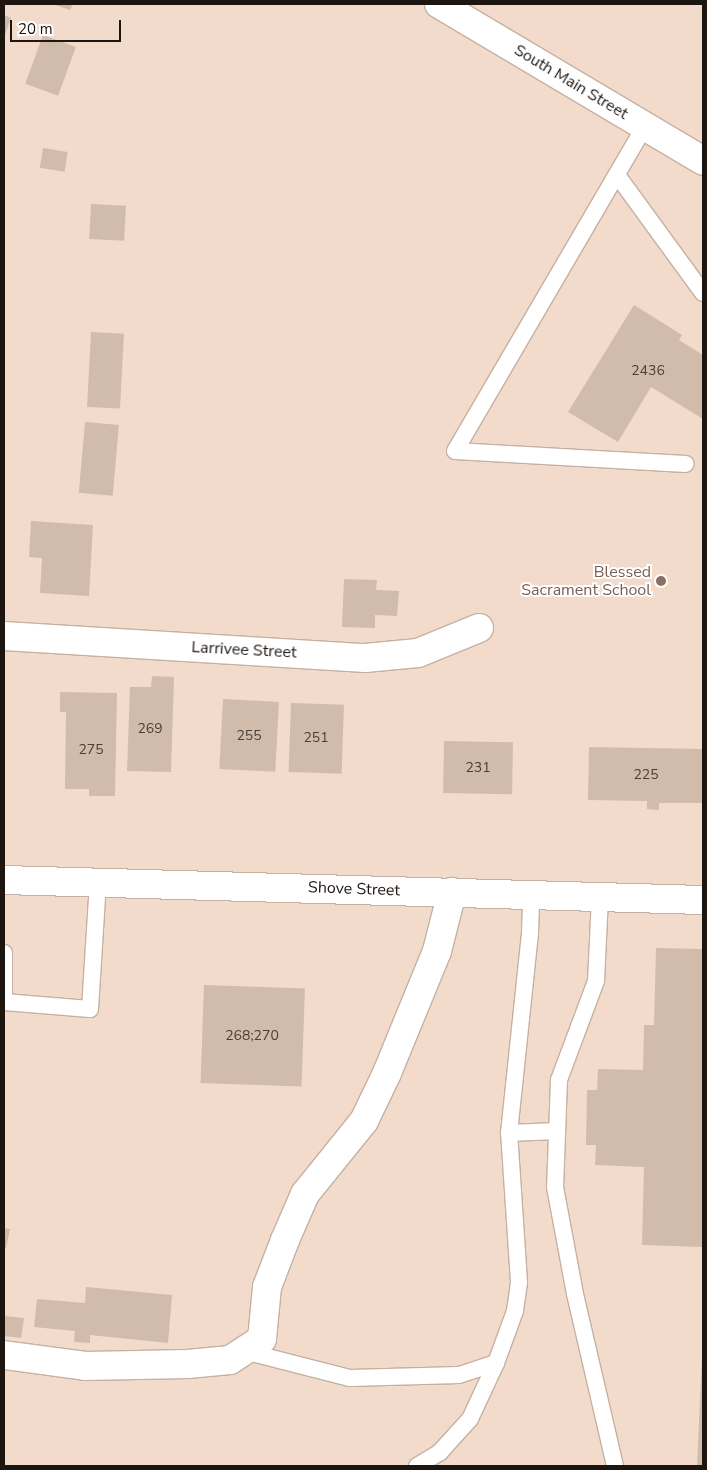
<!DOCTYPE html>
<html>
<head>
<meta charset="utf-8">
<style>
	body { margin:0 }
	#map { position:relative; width:707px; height:1470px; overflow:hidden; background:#f2dbcb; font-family:"Nunito Sans",sans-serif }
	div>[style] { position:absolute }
	.building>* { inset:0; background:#d1bbab; transform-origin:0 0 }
	.roads { filter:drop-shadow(1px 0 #c6b0a1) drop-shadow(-1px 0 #c6b0a1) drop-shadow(0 1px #c6b0a1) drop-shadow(0 -1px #c6b0a1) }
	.service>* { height:16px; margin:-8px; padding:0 8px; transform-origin:8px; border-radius:8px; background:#fff }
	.minor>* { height:28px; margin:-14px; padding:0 14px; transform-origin:14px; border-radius:14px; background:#fff }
	.secondary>* { height:28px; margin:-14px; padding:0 14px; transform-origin:14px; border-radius:14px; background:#fff }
	.dots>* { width:14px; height:14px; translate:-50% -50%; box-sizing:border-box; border:2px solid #fff; border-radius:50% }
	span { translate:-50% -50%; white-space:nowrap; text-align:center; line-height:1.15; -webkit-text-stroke:4px #fff; paint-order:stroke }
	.number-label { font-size:14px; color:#4a3e37 }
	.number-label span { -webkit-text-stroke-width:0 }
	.street-label { font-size:16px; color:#1d1510 }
	.education-label { font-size:16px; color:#785e54 }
	.right { translate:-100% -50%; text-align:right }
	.frame { position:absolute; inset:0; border:5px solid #1d1510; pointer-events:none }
	.scale { position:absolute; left:10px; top:20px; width:111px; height:22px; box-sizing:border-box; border:2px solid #1d1510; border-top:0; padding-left:6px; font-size:15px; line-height:18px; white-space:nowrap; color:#1d1510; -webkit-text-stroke:4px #fff; paint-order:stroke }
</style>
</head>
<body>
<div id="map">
	<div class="building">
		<div style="clip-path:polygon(52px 4px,73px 4px,70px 10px)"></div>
		<div style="clip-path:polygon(4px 15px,11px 18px,4px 38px)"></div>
		<div style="left:43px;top:35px;width:35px;height:52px;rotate:20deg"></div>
		<div style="left:43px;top:148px;width:25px;height:20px;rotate:9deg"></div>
		<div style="left:91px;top:204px;width:35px;height:35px;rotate:3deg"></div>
		<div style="clip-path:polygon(634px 305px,682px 335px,679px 340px,703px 355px,703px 419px,651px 387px,618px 442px,568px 412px)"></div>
		<div style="left:91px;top:332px;width:33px;height:75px;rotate:3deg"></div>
		<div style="left:85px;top:422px;width:34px;height:71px;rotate:5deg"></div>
		<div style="clip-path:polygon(31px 521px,93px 525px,89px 596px,40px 593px,42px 558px,29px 557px)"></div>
		<div style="clip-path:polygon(344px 579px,377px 580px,376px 590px,399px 591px,397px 616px,375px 615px,375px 628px,342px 627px)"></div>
		<div style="clip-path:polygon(152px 676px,174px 677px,171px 772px,127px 771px,130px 687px,151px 687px)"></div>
		<div style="clip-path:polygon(60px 692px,117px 693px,115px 796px,89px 796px,89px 789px,65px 789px,66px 712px,60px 712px)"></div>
		<div style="left:223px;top:699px;width:56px;height:70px;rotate:3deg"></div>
		<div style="left:291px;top:703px;width:53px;height:69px;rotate:2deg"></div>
		<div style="left:444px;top:741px;width:69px;height:52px;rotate:1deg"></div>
		<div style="clip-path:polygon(589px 747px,703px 749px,703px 803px,659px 803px,659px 810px,647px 809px,647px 801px,588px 800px)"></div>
		<div style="clip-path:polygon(656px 948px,703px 949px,703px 1247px,642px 1245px,644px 1167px,595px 1165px,596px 1145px,586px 1145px,587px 1090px,597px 1090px,598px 1069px,643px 1070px,644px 1025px,654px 1025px)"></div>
		<div style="left:204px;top:985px;width:101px;height:98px;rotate:2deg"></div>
		<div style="clip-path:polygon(4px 1228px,10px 1229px,6px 1248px,4px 1248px)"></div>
		<div style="clip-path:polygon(86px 1287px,172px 1295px,168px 1343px,90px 1335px,90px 1343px,74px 1342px,75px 1331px,34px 1327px,37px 1299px,85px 1303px)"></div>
		<div style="clip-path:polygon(4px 1316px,24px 1318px,21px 1338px,4px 1336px)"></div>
		<div style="clip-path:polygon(702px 1356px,703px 1466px,697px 1466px)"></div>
	</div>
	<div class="roads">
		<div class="service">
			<div style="left:645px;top:126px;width:376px;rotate:120.3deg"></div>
			<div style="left:455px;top:451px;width:231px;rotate:3.2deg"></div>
			<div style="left:617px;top:175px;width:146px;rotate:53.9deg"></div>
			<div style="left:600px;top:897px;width:84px;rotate:92.7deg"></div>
			<div style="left:596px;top:981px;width:106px;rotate:110.5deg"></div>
			<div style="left:559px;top:1080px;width:107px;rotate:92.1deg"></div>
			<div style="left:555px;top:1187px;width:109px;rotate:79.4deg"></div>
			<div style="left:575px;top:1294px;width:177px;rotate:76.9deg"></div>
			<div style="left:4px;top:953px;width:46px;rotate:90deg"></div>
			<div style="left:4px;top:1002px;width:86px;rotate:4.7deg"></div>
			<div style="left:90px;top:1009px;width:126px;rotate:-86.4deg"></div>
			<div style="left:509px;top:1133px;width:48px;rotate:-2.4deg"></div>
			<div style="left:244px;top:1351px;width:109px;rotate:14.3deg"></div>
			<div style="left:350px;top:1378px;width:109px;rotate:-1.6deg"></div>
			<div style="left:459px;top:1375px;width:39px;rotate:-18deg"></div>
			<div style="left:496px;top:1363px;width:55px;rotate:-69.9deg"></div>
			<div style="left:515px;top:1311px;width:29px;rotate:-82deg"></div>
			<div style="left:519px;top:1282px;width:149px;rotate:-93.8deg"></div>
			<div style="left:509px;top:1133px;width:201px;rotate:-84deg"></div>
			<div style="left:530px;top:933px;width:38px;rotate:-88deg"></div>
			<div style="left:417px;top:1466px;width:27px;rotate:-31deg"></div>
			<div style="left:440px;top:1452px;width:45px;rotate:-47.7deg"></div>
			<div style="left:470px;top:1419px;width:62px;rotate:-65.1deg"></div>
		</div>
		<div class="minor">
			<div style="left:4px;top:636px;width:362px;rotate:3.5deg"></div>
			<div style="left:365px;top:658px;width:53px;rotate:-5.4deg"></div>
			<div style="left:418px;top:653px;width:66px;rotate:-22.3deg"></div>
			<div style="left:4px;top:880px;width:699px;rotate:1.64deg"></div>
			<div style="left:4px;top:1355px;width:82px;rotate:7.7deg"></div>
			<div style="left:85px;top:1366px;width:103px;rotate:-1.1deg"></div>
			<div style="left:188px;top:1364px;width:42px;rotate:-5.4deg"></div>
			<div style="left:230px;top:1360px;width:38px;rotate:-33deg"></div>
			<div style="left:262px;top:1339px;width:52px;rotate:-84.5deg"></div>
			<div style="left:267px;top:1287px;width:50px;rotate:-69deg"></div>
			<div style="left:285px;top:1240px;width:50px;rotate:-66.5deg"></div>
			<div style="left:305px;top:1194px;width:94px;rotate:-51.1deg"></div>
			<div style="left:364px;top:1121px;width:53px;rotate:-64.4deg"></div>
			<div style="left:387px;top:1073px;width:132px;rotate:-67.7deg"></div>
			<div style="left:437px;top:951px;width:61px;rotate:-75.7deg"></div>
		</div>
		<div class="secondary">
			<div style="left:439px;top:4px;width:307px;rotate:30.7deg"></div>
		</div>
	</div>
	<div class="dots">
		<div style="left:661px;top:581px;background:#8d6e63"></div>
	</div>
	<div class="number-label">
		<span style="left:648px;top:371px">2436</span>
		<span style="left:150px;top:729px">269</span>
		<span style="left:249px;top:736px">255</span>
		<span style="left:316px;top:738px">251</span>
		<span style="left:91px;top:750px">275</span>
		<span style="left:478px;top:768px">231</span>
		<span style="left:646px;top:775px">225</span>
		<span style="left:252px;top:1036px">268;270</span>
	</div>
	<div class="street-label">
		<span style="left:571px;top:82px;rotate:31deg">South Main Street</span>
		<span style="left:244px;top:650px;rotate:3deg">Larrivee Street</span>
		<span style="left:354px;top:889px;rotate:2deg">Shove Street</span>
	</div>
	<div class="education-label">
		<span class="right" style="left:651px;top:581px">Blessed<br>Sacrament School</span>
	</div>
	<div class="frame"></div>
	<div class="scale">20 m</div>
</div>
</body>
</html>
